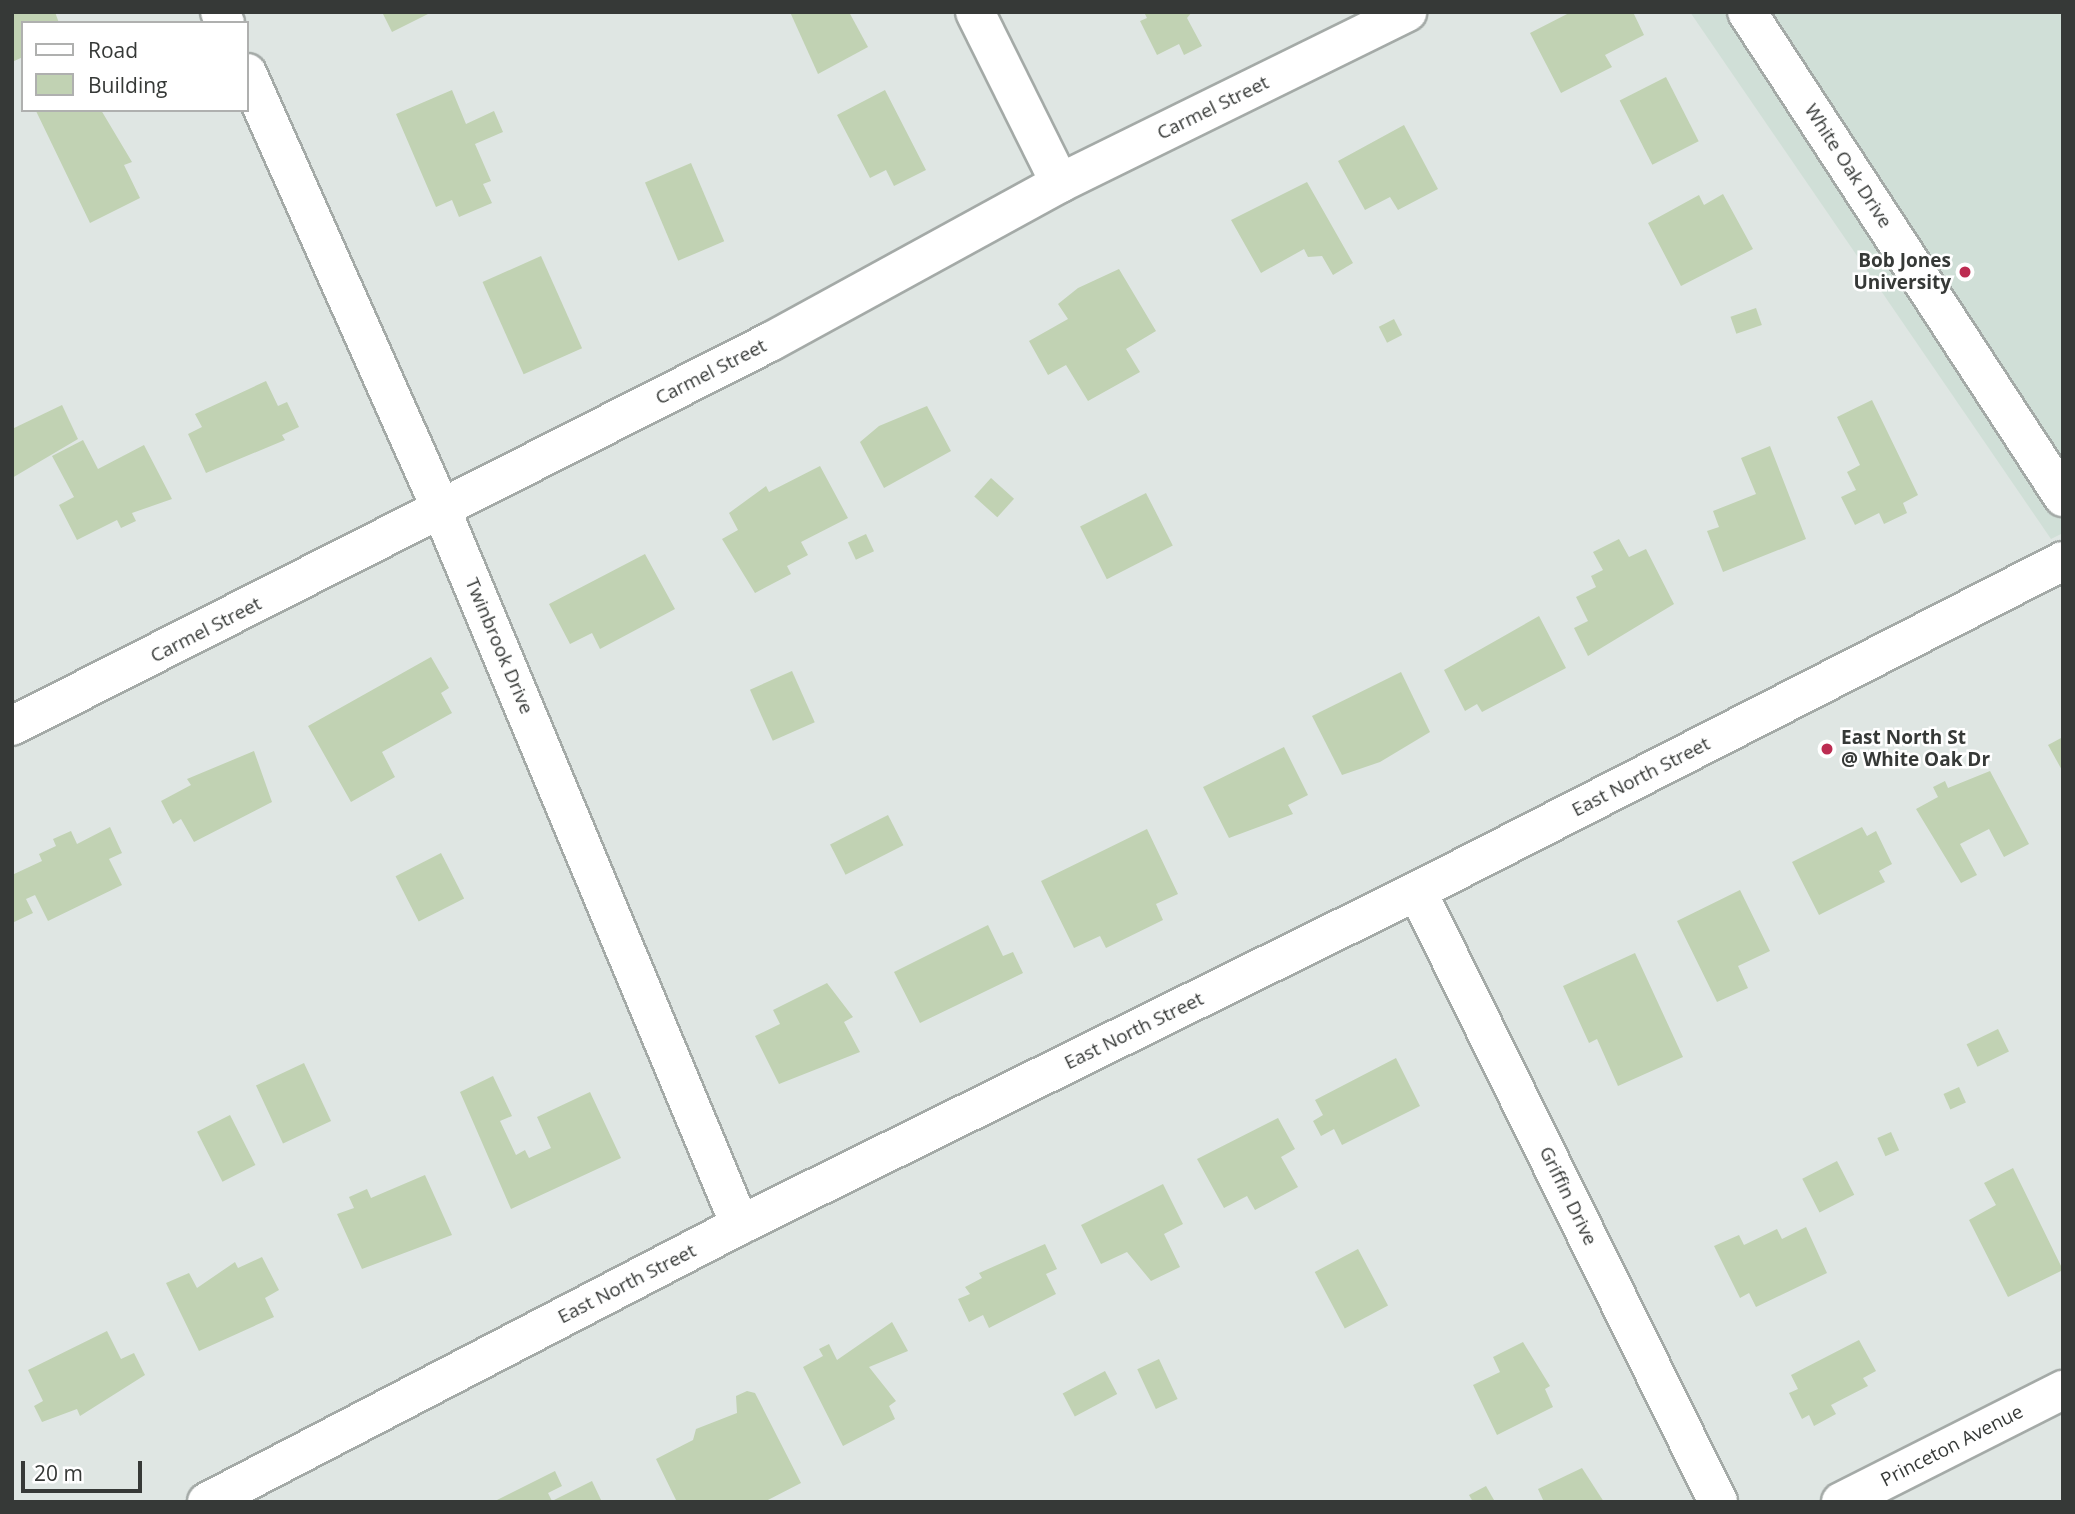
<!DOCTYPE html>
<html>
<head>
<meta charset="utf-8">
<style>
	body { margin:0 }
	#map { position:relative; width:2075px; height:1514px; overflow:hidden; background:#dfe6e3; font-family:"Open Sans",sans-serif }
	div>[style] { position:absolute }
	.built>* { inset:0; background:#d0dfd7 }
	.building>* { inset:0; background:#c1d2b3; transform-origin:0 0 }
	.roads { filter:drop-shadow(2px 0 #a4aaa7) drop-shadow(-2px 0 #a4aaa7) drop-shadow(0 2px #a4aaa7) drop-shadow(0 -2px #a4aaa7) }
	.minor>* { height:38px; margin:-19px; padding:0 19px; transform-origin:19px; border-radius:19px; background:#fff }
	.secondary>* { height:38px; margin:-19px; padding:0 19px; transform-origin:19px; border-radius:19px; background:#fff }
	.dots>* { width:19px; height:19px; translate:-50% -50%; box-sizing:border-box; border:4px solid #fff; border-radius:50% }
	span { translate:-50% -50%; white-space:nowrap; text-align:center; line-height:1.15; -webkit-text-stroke:5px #fff; paint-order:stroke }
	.street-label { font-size:19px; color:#363937 }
	.poi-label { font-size:19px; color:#363937; font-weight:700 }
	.right { translate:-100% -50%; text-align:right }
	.left { translate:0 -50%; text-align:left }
	.frame { position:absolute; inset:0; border:14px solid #363937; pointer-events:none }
	.legend { position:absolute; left:21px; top:21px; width:228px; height:91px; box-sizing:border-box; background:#fff; border:2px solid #afb0af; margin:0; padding:9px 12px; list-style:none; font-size:21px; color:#363937 }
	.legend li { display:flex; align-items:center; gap:14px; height:35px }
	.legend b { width:35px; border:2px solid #afb0af }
	.scale { position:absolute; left:21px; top:1461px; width:121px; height:32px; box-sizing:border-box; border:4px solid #363937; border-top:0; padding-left:9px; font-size:21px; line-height:24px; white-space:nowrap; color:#363937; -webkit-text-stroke:5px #fff; paint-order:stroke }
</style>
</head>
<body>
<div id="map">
	<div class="built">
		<div style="clip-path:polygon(1690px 12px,2063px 12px,2063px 533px,2051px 539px)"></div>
	</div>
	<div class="building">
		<div style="clip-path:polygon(12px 12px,55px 12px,59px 23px,23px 23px,23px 57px,12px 62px)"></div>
		<div style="clip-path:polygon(382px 12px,432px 12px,392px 32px)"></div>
		<div style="clip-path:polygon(790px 12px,849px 12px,868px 47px,818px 74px)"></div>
		<div style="clip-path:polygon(1144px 12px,1192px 12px,1187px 18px,1202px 46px,1184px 55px,1179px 44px,1157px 55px,1140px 21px,1147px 18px)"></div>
		<div style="clip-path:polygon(1571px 12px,1633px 12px,1644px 35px,1605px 55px,1612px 67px,1561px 93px,1530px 33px)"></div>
		<div style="left:1666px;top:77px;width:72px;height:52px;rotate:63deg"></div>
		<div style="clip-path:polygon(452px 90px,466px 124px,494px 111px,503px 132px,475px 144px,491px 181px,483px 184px,492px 203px,459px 217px,452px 200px,436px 207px,396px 114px)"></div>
		<div style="clip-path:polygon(885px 90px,926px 170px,894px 186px,886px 170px,870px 178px,837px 115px)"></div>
		<div style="clip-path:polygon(101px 110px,132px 162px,124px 165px,140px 198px,90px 223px,36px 111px)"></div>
		<div style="clip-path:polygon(1404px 125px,1438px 189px,1398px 210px,1390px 197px,1365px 210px,1338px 161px)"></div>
		<div style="left:691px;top:163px;width:85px;height:50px;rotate:67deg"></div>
		<div style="clip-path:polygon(1307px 182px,1353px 263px,1333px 275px,1322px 256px,1308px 257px,1304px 249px,1261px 273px,1231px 220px)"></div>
		<div style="clip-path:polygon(1723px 194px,1753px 249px,1681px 286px,1648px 223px,1699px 195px,1704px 205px)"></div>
		<div style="left:541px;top:256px;width:101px;height:64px;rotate:66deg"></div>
		<div style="clip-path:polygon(1119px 269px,1156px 331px,1126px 349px,1140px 372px,1088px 401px,1066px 365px,1048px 375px,1029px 341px,1068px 319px,1058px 304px,1078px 288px)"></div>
		<div style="left:1756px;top:308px;width:18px;height:27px;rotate:71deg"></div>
		<div style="left:1394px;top:319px;width:18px;height:17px;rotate:63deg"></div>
		<div style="clip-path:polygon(266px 381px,278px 406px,287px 402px,299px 427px,282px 435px,285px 440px,206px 473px,188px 434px,202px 427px,195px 414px)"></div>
		<div style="clip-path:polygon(1872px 400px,1918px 495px,1903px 503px,1907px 513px,1884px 524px,1879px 513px,1855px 525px,1841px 497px,1856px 490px,1847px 472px,1860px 465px,1837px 417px)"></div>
		<div style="clip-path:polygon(62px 405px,78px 439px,12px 478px,12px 429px)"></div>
		<div style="clip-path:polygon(927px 406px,951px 451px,884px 488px,860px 442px,879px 426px)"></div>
		<div style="clip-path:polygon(83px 440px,98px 469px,144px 445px,172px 499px,132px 513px,136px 521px,121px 528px,117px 520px,77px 540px,59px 505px,74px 497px,52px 456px)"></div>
		<div style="clip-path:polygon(1770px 446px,1806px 539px,1723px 572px,1707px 531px,1719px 527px,1713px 511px,1756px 494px,1741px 458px)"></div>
		<div style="clip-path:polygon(820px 466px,848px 518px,801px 542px,808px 555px,787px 566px,791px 574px,755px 593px,722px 539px,738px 530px,729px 513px,766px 486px,769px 492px)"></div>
		<div style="left:991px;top:478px;width:31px;height:25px;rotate:42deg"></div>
		<div style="left:1146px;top:493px;width:59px;height:74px;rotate:63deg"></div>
		<div style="left:866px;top:534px;width:19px;height:20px;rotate:65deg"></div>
		<div style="clip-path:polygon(1619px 539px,1629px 557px,1646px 549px,1674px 604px,1588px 656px,1574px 628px,1588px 621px,1576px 597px,1596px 587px,1591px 576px,1603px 570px,1593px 552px)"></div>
		<div style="clip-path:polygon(645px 554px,675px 609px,600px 649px,592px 633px,570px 644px,549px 604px)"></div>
		<div style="clip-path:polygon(1539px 616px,1566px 668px,1482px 712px,1477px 704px,1465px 711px,1444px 670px)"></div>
		<div style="clip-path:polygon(431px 657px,449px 688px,441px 693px,452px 713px,382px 752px,395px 777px,351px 802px,308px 726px)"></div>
		<div style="left:792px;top:671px;width:56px;height:46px;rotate:66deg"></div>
		<div style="clip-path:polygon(1401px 672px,1430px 732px,1380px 762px,1342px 775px,1312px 716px)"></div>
		<div style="clip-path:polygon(2063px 737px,2063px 772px,2048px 745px)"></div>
		<div style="clip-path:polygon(1284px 747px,1308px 795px,1288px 805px,1293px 814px,1229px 838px,1203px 787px)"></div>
		<div style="clip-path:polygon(254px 751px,272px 802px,194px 842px,181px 819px,173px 824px,161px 801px,191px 785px,187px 779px)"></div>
		<div style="clip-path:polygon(1990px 771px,2029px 844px,2004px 857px,1989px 829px,1960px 844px,1977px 875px,1961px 883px,1916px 809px,1938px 797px,1933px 787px,1945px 781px,1948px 788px)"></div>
		<div style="left:888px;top:815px;width:34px;height:65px;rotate:63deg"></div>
		<div style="clip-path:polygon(110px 827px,122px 853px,109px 859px,122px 885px,48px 921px,35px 895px,26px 899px,33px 913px,12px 923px,12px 875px,42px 861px,39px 854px,56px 846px,53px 839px,71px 831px,77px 844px)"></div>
		<div style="clip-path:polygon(1862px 827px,1867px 836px,1876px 831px,1892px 864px,1879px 871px,1885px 882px,1819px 915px,1792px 862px)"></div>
		<div style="clip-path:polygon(1147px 829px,1178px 894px,1156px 904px,1163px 920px,1106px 948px,1100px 936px,1074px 948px,1041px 881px)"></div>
		<div style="left:441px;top:853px;width:51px;height:51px;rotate:63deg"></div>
		<div style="clip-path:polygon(1740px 890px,1770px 951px,1738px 966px,1748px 988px,1717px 1002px,1677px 921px)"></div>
		<div style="clip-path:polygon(988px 925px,1003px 956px,1013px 952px,1023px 973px,920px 1023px,894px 972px)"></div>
		<div style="clip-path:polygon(1635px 953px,1683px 1057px,1618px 1086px,1597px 1039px,1589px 1043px,1563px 986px)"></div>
		<div style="clip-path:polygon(827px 983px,853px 1017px,844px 1022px,860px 1052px,779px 1084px,755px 1036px,780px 1024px,773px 1010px)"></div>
		<div style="left:1998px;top:1029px;width:25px;height:35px;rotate:64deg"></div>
		<div style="clip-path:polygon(1396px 1058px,1420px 1106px,1342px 1145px,1334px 1129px,1321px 1136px,1313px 1121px,1323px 1115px,1315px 1100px)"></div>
		<div style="left:304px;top:1063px;width:64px;height:53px;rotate:65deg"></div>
		<div style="clip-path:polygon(493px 1076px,512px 1116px,500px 1121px,516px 1155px,525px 1150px,529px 1158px,551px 1148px,537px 1117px,590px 1092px,621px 1158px,511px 1209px,460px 1092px)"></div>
		<div style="left:1959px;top:1087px;width:17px;height:17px;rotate:66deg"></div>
		<div style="left:230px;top:1115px;width:56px;height:37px;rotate:63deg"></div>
		<div style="clip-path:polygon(1278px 1118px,1295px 1149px,1281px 1157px,1298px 1187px,1255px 1210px,1247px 1196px,1224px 1208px,1197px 1159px)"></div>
		<div style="left:1891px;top:1132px;width:20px;height:15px;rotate:66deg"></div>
		<div style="left:1837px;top:1161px;width:38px;height:39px;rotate:63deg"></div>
		<div style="clip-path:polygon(2013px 1168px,2063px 1270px,2008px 1297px,1969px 1220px,1996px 1205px,1984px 1183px)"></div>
		<div style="clip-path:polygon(425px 1175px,452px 1235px,362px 1269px,337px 1214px,354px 1208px,349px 1197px,367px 1189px,371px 1198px)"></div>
		<div style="clip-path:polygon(1163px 1184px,1183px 1224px,1164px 1234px,1180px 1267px,1151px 1281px,1127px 1252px,1101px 1264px,1081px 1225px)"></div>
		<div style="clip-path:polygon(1806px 1227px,1827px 1273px,1756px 1307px,1749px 1293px,1740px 1298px,1714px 1246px,1739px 1235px,1744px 1245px,1777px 1229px,1782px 1239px)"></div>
		<div style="clip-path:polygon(1045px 1244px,1057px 1269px,1046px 1274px,1056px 1294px,989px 1328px,983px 1315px,969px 1322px,958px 1299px,970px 1294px,965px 1287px,982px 1278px,979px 1273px)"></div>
		<div style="left:1358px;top:1249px;width:64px;height:49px;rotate:62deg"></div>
		<div style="clip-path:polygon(262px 1257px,279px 1290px,265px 1298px,274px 1317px,199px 1351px,166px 1283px,189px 1273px,197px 1288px,235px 1262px,238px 1268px)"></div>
		<div style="clip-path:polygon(892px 1322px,908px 1351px,869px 1367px,896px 1401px,889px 1406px,895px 1419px,843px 1446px,803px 1367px,823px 1356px,819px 1349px,829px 1344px,837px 1360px)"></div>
		<div style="clip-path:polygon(107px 1331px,121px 1359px,134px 1353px,145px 1375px,80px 1416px,77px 1409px,42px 1422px,34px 1406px,43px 1401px,28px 1370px)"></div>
		<div style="clip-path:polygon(1859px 1340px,1876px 1371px,1863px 1378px,1868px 1386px,1831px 1405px,1836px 1414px,1814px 1426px,1809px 1415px,1802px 1419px,1789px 1393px,1798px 1389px,1791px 1375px)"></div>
		<div style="clip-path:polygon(1523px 1342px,1550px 1386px,1545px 1389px,1553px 1407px,1497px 1435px,1473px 1385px,1500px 1372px,1493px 1357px)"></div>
		<div style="left:1159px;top:1359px;width:44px;height:24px;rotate:65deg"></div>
		<div style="left:1105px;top:1371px;width:26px;height:48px;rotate:62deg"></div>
		<div style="clip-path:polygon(747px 1391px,755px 1393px,801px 1483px,764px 1502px,677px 1502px,656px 1459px,693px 1440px,696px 1429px,737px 1413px,736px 1396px)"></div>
		<div style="clip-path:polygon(1582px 1468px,1604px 1502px,1544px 1502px,1538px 1489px)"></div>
		<div style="clip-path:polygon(555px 1471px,562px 1486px,548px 1493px,552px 1501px,592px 1481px,602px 1502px,493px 1502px)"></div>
		<div style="clip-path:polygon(1486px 1486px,1494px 1500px,1473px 1502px,1469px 1495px)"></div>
	</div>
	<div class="roads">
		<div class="minor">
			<div style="left:220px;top:12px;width:12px;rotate:66deg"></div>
			<div style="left:975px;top:12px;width:191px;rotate:63.6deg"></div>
			<div style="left:1747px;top:12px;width:579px;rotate:56.91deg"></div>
			<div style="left:247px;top:73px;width:477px;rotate:66deg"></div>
			<div style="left:441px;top:509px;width:776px;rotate:67.33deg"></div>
			<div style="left:12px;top:726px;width:850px;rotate:-26.87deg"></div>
			<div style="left:770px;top:342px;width:331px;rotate:-28.7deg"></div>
			<div style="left:1060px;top:183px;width:387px;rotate:-26.2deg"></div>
			<div style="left:1417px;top:891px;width:681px;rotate:63.77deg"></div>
			<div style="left:1841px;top:1502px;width:249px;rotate:-26.8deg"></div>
		</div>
		<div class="secondary">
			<div style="left:207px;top:1502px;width:601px;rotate:-27.46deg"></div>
			<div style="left:740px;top:1225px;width:755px;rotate:-26.26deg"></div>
			<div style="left:1417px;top:891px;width:725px;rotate:-27.06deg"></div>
		</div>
	</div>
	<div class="dots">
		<div style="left:1965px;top:272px;background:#bc2c51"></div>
		<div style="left:1827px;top:749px;background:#bc2c51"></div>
	</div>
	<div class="street-label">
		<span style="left:1213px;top:108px;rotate:-26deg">Carmel Street</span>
		<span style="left:1848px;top:166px;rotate:57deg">White Oak Drive</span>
		<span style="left:711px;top:372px;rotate:-27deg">Carmel Street</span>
		<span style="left:206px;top:630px;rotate:-27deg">Carmel Street</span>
		<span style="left:499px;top:646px;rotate:67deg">Twinbrook Drive</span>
		<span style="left:1641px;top:777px;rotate:-27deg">East North Street</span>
		<span style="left:1134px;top:1031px;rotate:-26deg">East North Street</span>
		<span style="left:1568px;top:1196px;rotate:64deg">Griffin Drive</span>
		<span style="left:627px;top:1284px;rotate:-27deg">East North Street</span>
		<span style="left:1952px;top:1446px;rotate:-27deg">Princeton Avenue</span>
	</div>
	<div class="poi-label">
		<span class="right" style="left:1951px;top:272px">Bob Jones<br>University</span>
		<span class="left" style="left:1841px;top:749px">East North St<br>@ White Oak Dr</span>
	</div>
	<div class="frame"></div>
	<ul class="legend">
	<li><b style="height:9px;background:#fff"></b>Road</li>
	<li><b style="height:19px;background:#c1d2b3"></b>Building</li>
	</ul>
	<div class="scale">20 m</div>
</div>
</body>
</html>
